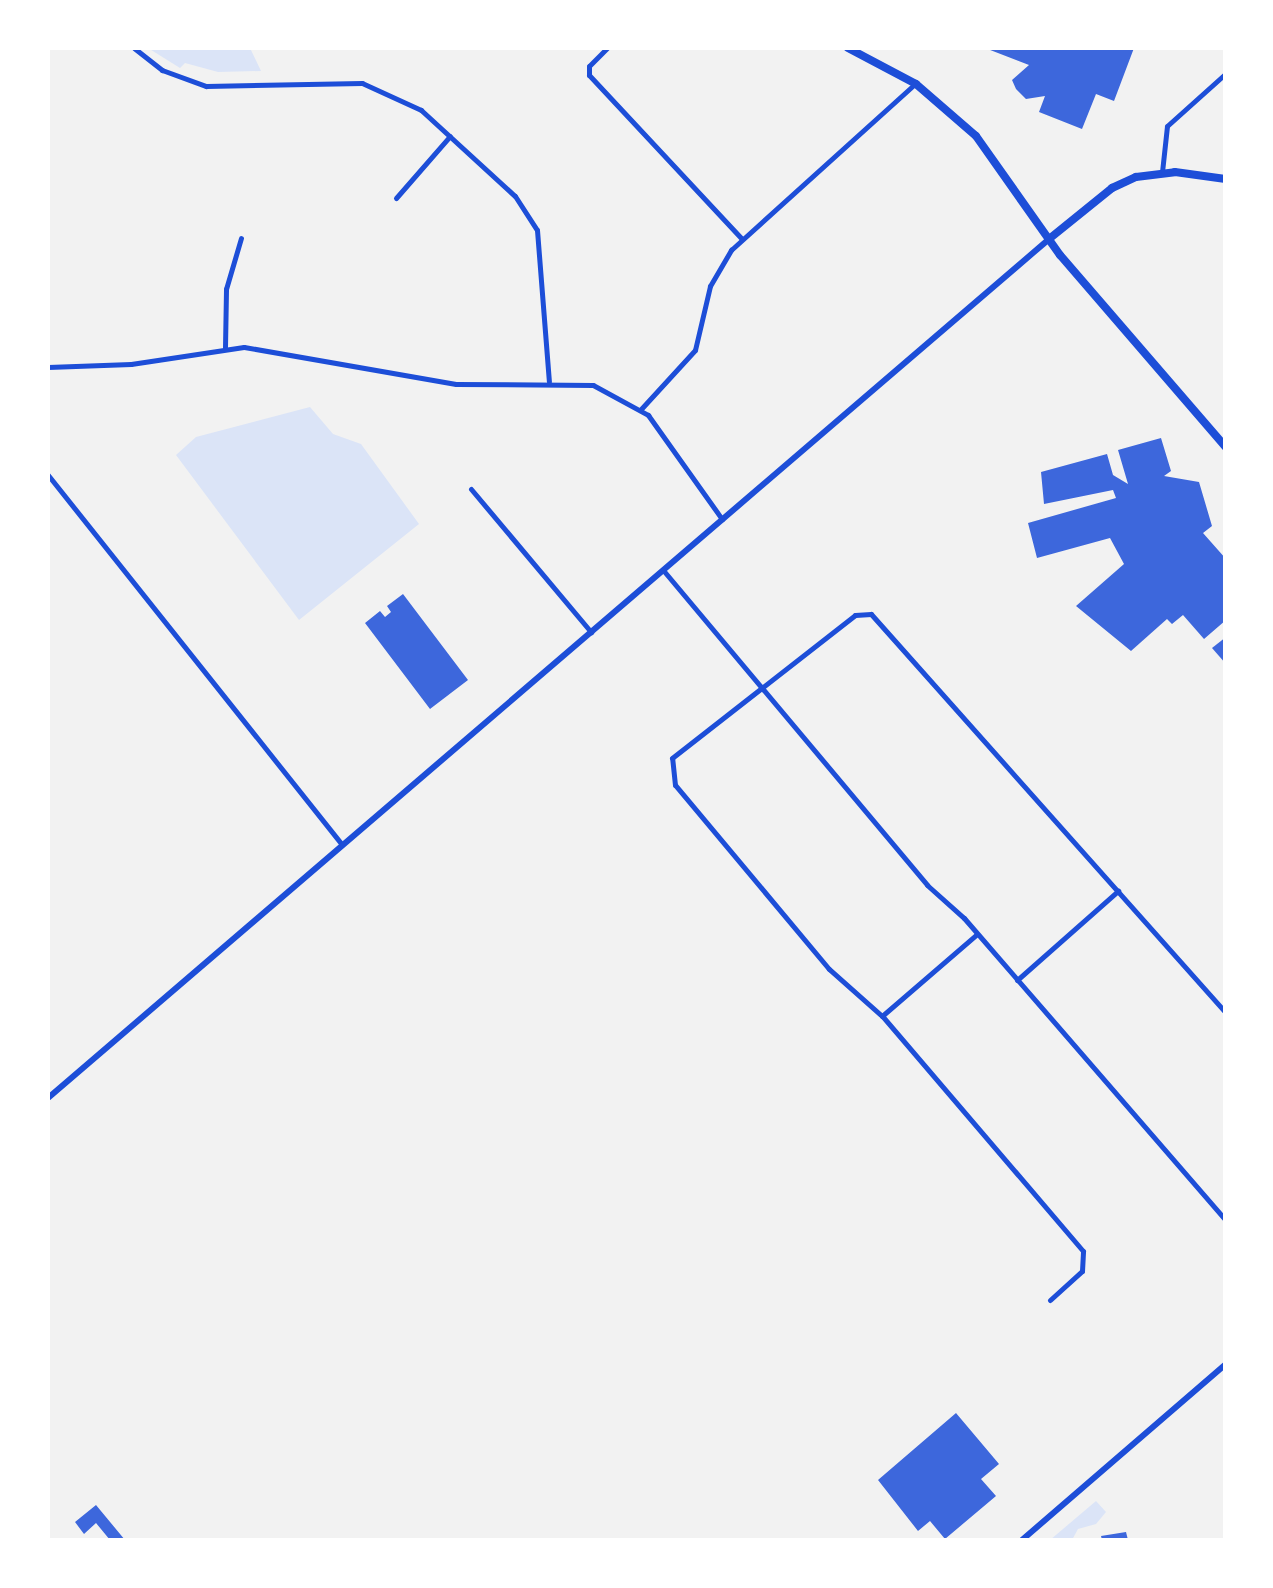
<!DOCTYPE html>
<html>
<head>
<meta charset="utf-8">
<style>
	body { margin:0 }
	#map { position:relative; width:1273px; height:1588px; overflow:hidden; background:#f2f2f2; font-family:Inter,sans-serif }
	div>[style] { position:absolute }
	.green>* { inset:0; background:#dbe4f7 }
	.building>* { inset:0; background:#3d67dc }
	.minor>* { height:5px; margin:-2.5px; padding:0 2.5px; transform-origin:2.5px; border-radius:2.5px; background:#1d4ed8 }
	.tertiary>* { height:6px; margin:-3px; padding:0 3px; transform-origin:3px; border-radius:3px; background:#1d4ed8 }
	.secondary>* { height:8px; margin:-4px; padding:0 4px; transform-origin:4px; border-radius:4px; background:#1d4ed8 }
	span { translate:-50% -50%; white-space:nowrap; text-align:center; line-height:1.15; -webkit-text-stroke:8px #fff; paint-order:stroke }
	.frame { position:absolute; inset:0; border:50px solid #fff; pointer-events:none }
</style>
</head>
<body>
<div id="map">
	<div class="green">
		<div style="clip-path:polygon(148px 48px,250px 48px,261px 71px,218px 72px,185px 63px,180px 68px)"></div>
		<div style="clip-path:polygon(310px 407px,333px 434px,361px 444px,419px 524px,299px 620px,176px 455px,196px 437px)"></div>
		<div style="clip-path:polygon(1096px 1501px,1106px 1512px,1096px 1524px,1078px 1529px,1072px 1540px,1050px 1540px)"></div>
	</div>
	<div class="building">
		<div style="clip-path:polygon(985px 48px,1134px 48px,1114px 101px,1096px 94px,1082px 129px,1039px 112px,1045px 96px,1026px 99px,1016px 89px,1012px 80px,1029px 65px)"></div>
		<div style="clip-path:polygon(1161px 438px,1171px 471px,1164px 476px,1199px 482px,1212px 526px,1203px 533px,1226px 559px,1226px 620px,1204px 639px,1183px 615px,1172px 624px,1167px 619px,1131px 651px,1076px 606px,1124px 564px,1110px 538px,1037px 558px,1028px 523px,1116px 498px,1113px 490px,1044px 504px,1041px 472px,1107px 454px,1113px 475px,1128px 484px,1118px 450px)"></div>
		<div style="clip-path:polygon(403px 594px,468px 680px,430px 709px,365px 623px,380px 611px,385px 617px,391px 612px,387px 606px)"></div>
		<div style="clip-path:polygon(1226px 637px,1226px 664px,1212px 648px)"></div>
		<div style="clip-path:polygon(956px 1413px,999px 1464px,981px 1479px,996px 1496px,945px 1539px,930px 1521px,918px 1531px,878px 1480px)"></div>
		<div style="clip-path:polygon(96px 1505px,125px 1540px,110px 1540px,96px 1523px,84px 1534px,75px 1522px)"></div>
		<div style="clip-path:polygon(1126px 1532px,1128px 1540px,1102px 1540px,1101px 1536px)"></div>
	</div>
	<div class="minor">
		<div style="left:134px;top:48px;width:36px;rotate:38deg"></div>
		<div style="left:162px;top:70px;width:47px;rotate:20deg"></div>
		<div style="left:206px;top:86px;width:156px;rotate:-1.1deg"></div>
		<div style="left:362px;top:83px;width:65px;rotate:24.6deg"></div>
		<div style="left:421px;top:110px;width:127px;rotate:42.5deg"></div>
		<div style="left:515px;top:196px;width:40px;rotate:57.1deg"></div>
		<div style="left:537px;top:230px;width:152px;rotate:85.5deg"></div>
		<div style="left:607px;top:48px;width:25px;rotate:135deg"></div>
		<div style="left:589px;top:66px;width:9px;rotate:90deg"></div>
		<div style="left:589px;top:75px;width:224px;rotate:47deg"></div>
		<div style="left:1162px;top:172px;width:46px;rotate:-83.8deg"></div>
		<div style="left:1167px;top:126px;width:79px;rotate:-41.9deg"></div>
		<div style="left:396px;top:198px;width:82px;rotate:-48.9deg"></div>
		<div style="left:225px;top:347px;width:58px;rotate:-89deg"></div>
		<div style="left:226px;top:289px;width:53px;rotate:-73.6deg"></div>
		<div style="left:48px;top:367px;width:83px;rotate:-2.1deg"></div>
		<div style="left:131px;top:364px;width:114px;rotate:-8.6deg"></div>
		<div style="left:244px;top:347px;width:215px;rotate:9.9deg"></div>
		<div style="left:456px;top:384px;width:137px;rotate:0.4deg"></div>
		<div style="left:593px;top:385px;width:63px;rotate:28.6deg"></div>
		<div style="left:648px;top:415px;width:128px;rotate:54.6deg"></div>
		<div style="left:641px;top:409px;width:80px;rotate:-47.5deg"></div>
		<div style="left:695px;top:350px;width:66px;rotate:-76.8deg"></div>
		<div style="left:710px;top:286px;width:42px;rotate:-59.7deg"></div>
		<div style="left:731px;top:250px;width:248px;rotate:-42.1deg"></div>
		<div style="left:48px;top:475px;width:472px;rotate:51.5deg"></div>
		<div style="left:471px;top:489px;width:187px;rotate:50deg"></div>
		<div style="left:663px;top:570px;width:411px;rotate:50deg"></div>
		<div style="left:927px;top:885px;width:50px;rotate:41.7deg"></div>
		<div style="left:964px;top:918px;width:400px;rotate:49.1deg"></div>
		<div style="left:1017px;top:980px;width:135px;rotate:-41.4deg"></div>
		<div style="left:882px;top:1016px;width:125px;rotate:-40.8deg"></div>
		<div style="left:1050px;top:1300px;width:43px;rotate:-42.2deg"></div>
		<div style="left:1082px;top:1271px;width:20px;rotate:-87deg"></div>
		<div style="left:1083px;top:1251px;width:309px;rotate:-130.5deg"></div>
		<div style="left:882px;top:1016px;width:71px;rotate:-138.4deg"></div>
		<div style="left:829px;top:969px;width:240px;rotate:-129.9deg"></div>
		<div style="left:675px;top:785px;width:27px;rotate:-96deg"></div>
		<div style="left:672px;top:758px;width:232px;rotate:-38deg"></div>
		<div style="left:855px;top:615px;width:16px;rotate:-4deg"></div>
		<div style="left:871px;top:614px;width:534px;rotate:48.34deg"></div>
	</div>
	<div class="tertiary">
		<div style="left:48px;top:1098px;width:1319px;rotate:-40.63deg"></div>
		<div style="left:1022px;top:1540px;width:269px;rotate:-40.8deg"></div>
	</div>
	<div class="secondary">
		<div style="left:848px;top:48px;width:77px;rotate:27.9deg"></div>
		<div style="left:916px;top:84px;width:79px;rotate:40.9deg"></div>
		<div style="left:976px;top:136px;width:146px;rotate:54.8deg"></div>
		<div style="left:1060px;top:255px;width:254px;rotate:49.2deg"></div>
		<div style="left:1049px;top:239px;width:81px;rotate:-39deg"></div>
		<div style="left:1112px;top:188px;width:26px;rotate:-25deg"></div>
		<div style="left:1136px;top:177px;width:39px;rotate:-7deg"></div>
		<div style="left:1175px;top:172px;width:51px;rotate:7.8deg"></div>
	</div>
	<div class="frame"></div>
</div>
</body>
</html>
